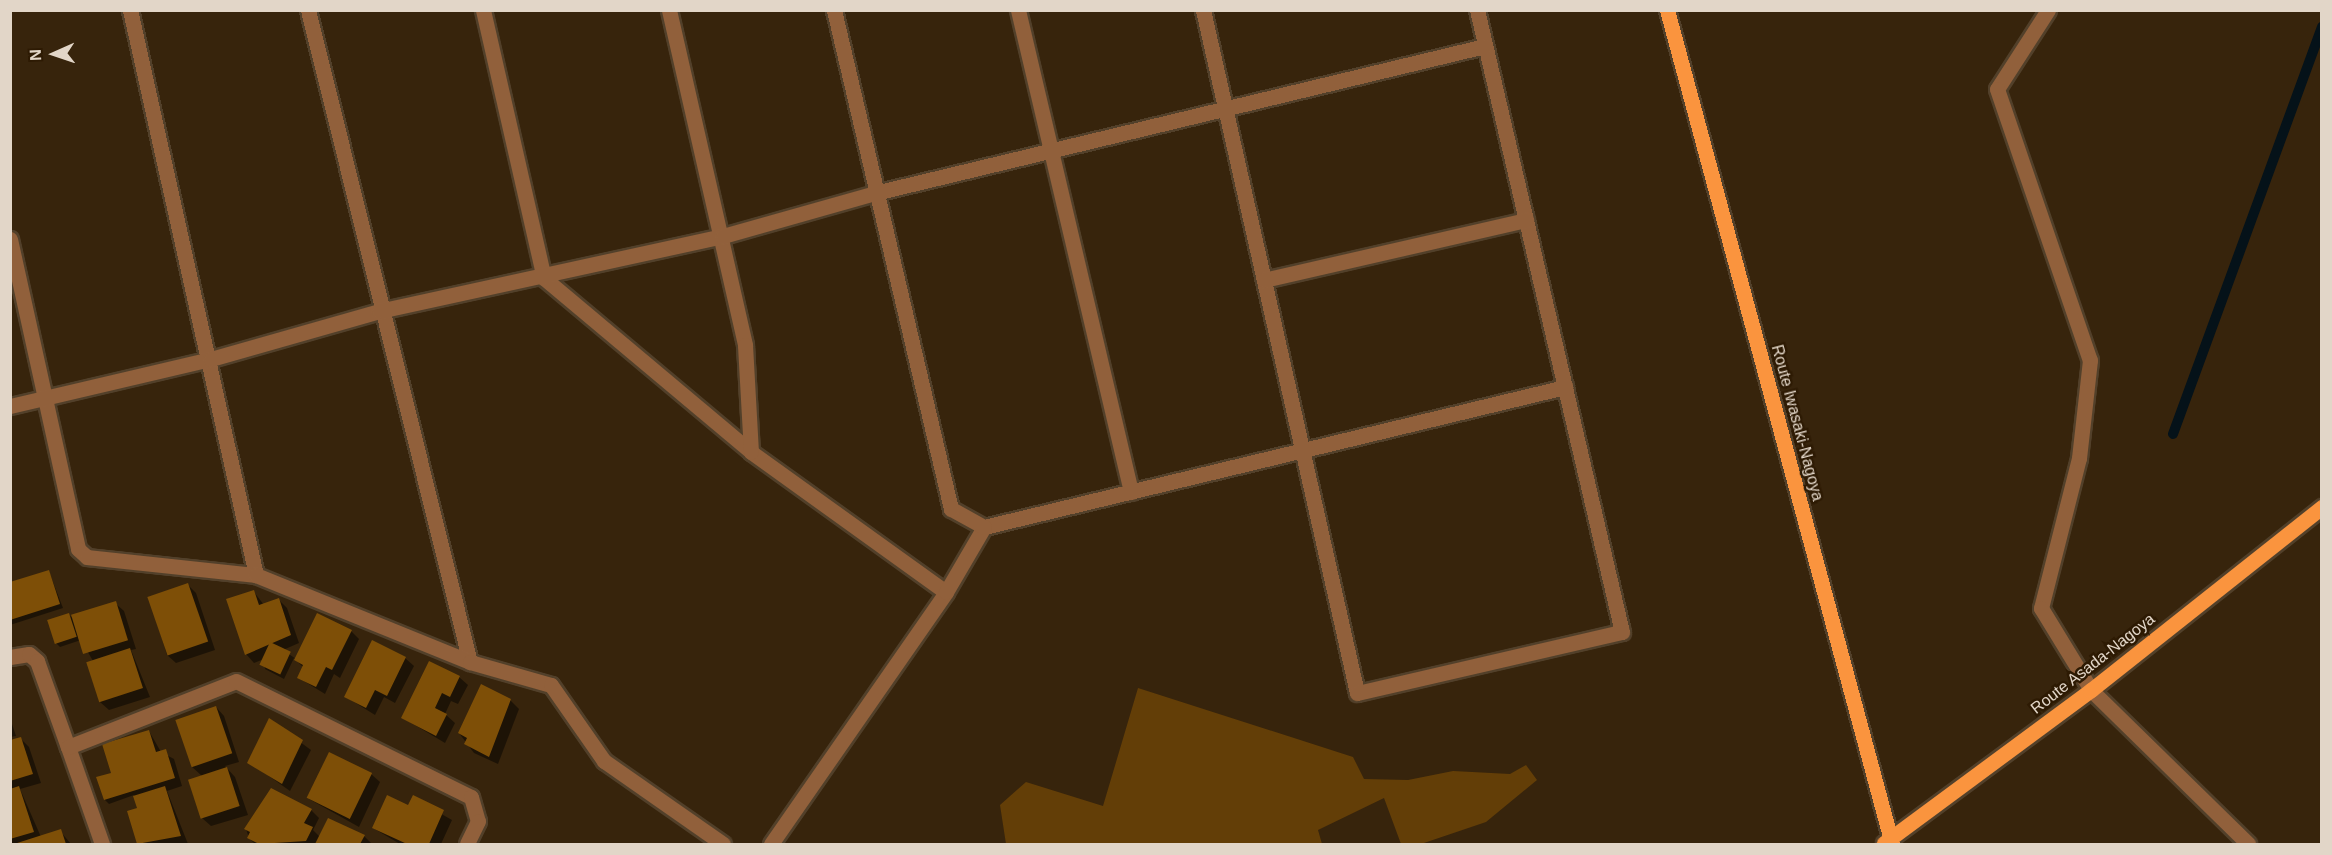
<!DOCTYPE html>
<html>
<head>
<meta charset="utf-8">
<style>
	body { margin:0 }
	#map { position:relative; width:2332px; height:855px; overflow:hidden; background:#37240c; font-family:Helvetica,sans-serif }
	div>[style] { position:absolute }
	.green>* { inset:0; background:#633e07 }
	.shadow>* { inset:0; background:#0007 }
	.stream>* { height:10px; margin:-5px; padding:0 5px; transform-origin:5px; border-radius:5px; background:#051219 }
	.building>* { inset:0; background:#7e4f07; transform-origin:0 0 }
	.roads { filter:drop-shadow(2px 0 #52402a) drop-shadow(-2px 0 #52402a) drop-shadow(0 2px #52402a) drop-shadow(0 -2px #52402a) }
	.minor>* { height:15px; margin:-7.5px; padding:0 7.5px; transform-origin:7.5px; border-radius:7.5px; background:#91603b }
	.major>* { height:15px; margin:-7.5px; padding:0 7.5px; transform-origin:7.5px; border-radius:7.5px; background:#fa943e }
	span { translate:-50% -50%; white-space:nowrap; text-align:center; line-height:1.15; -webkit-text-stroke:5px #2d1a03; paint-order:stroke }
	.street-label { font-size:16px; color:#e2d6c8 }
	.frame { position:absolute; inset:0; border:12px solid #e2d6c8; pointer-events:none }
	.north { position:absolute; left:24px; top:24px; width:60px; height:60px; -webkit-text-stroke:4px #2d1a03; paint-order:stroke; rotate:267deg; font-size:16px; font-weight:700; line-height:24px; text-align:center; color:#e2d6c8 }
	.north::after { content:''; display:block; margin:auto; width:21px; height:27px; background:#e2d6c8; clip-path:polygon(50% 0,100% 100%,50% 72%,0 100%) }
</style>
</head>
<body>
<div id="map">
	<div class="green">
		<div style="clip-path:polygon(1138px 688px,1353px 757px,1364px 779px,1408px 780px,1453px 771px,1510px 774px,1526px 765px,1537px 780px,1486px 822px,1421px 844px,1401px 844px,1384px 798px,1318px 830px,1322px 844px,1006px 844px,1000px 805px,1026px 782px,1103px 806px)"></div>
	</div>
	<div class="shadow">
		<div style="clip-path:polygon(49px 572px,63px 608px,10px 625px,10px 584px)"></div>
		<div style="clip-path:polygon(188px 585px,196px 593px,215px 650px,176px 663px,167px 655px,149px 597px)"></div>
		<div style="clip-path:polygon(254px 592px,264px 605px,279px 600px,287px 608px,299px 643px,283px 650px,296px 659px,351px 631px,359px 639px,340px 678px,334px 674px,325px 694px,299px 678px,304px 668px,294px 658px,284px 679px,265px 669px,264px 659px,254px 663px,246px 654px)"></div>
		<div style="clip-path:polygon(115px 603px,124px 611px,136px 649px,131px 650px,150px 697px,109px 710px,100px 702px,88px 663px,93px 661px,81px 640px,60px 647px,56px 643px,69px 615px,75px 620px)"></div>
		<div style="clip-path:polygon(405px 658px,414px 666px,395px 703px,384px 697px,375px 715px,346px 697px)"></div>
		<div style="clip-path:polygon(459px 677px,468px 685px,458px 704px,451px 701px,445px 714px,455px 723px,445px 743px,403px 718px)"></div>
		<div style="clip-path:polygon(510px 700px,519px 709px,498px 764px,474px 753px,459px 733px)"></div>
		<div style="clip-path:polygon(216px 707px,224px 716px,239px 762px,225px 766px,235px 777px,248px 815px,211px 826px,202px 818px,202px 776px,191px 766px)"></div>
		<div style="clip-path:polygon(10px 718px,16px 736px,10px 737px)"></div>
		<div style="clip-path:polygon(270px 720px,311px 750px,290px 791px,249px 762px)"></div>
		<div style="clip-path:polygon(149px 731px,161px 752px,174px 759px,182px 786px,167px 791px,188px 844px,139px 844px,128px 812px,138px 808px,134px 795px,109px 804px,105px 800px,98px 778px,113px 773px)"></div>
		<div style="clip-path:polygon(10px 739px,21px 739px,29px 747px,41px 783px,20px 789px,41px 837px,60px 831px,71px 844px,10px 844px)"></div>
		<div style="clip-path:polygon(371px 774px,380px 782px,359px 827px,309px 799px)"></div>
		<div style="clip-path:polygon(413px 798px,452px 820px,441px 844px,400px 844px,373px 828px,409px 807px)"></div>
		<div style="clip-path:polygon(311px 810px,319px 818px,313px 830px,320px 837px,364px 836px,372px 844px,255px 844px,249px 838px,246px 829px)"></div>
	</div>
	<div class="stream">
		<div style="left:2173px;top:434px;width:434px;rotate:-69.9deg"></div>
	</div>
	<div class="building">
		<div style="clip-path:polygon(49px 570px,60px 604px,10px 620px,10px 582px)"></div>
		<div style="left:188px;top:583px;width:62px;height:43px;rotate:71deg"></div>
		<div style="clip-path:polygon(254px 590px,259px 605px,279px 598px,291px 635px,245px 655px,226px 599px)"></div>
		<div style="left:116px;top:601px;width:41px;height:47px;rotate:73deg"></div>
		<div style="left:69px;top:613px;width:25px;height:23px;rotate:72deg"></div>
		<div style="clip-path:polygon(317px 613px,352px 630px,332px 670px,326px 667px,316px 687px,297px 678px,303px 665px,294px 660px)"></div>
		<div style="clip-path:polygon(372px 640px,406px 657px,387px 696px,375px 690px,366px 708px,344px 697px)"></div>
		<div style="left:270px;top:642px;width:23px;height:25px;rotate:25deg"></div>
		<div style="left:130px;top:648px;width:42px;height:46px;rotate:72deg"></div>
		<div style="clip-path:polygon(429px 661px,460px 676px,450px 697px,442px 693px,435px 708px,447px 714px,436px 736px,401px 718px)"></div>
		<div style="clip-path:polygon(481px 684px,511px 699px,489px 757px,464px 744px,467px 738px,458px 733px)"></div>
		<div style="left:216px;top:706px;width:50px;height:43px;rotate:71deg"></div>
		<div style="clip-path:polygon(269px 718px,303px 740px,282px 784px,247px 763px)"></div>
		<div style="clip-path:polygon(149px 730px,156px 752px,166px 749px,175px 778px,104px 800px,96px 777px,111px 773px,102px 744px)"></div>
		<div style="clip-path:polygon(21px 737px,33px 774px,10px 781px,10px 740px)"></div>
		<div style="left:329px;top:752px;width:48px;height:51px;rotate:26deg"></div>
		<div style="left:227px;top:767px;width:41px;height:41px;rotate:72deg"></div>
		<div style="clip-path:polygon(19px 786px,34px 832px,10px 839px,10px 789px)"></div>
		<div style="clip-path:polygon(165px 786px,181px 836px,137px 844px,127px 811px,137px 808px,133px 796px)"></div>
		<div style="clip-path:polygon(271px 788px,312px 809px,304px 823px,313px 827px,306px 841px,259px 844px,247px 838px,250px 832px,244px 829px)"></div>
		<div style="clip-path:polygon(387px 795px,408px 805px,413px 795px,444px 810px,429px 844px,407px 844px,372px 828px)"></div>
		<div style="clip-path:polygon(328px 818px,365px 835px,360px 844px,315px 844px)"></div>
		<div style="clip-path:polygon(61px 829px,66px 844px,14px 844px)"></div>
	</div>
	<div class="roads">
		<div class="minor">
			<div style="left:130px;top:10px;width:579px;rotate:77.43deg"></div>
			<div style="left:308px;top:10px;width:672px;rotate:76.05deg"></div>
			<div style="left:483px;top:10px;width:275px;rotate:77.2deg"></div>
			<div style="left:544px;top:278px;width:270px;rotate:40deg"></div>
			<div style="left:751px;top:452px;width:240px;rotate:35.7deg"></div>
			<div style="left:669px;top:10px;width:344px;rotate:77.2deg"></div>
			<div style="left:745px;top:345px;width:107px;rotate:86.8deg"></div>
			<div style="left:1018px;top:10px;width:495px;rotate:76.8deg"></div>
			<div style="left:1203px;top:10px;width:700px;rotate:77.29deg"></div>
			<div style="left:1357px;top:693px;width:272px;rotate:-13deg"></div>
			<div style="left:1622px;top:632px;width:639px;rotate:-103.12deg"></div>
			<div style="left:2048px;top:10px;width:94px;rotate:122.8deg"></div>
			<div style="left:1997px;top:89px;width:287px;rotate:71.1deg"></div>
			<div style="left:2090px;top:360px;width:99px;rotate:96.4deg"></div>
			<div style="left:2079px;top:458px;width:155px;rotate:104.2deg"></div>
			<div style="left:2041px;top:608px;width:96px;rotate:58.6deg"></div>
			<div style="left:2091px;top:690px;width:220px;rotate:44.4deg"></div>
			<div style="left:10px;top:239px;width:317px;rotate:77.6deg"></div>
			<div style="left:78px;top:549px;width:12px;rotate:42deg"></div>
			<div style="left:87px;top:557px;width:170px;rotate:6.1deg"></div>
			<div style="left:256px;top:575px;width:231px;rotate:22.1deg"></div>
			<div style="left:470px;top:662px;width:84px;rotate:15.9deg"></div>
			<div style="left:551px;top:685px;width:93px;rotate:55.1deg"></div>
			<div style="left:604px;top:761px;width:145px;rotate:34.9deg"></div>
			<div style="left:1264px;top:280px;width:269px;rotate:-12.9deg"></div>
			<div style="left:10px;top:406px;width:206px;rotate:-13.2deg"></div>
			<div style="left:211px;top:359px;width:175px;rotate:-15.9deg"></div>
			<div style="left:379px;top:311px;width:352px;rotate:-12.3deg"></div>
			<div style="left:723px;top:236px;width:162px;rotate:-15.8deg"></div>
			<div style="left:879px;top:192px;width:623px;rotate:-13.55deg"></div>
			<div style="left:984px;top:527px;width:598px;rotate:-13.55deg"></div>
			<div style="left:10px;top:657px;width:19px;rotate:-9deg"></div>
			<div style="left:29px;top:654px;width:11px;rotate:41deg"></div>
			<div style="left:37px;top:661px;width:91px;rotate:70.2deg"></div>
			<div style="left:102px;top:844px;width:103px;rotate:-109.3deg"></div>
			<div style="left:68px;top:747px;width:180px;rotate:-21.4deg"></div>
			<div style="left:236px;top:681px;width:262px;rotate:26.3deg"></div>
			<div style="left:471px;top:797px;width:25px;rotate:74deg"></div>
			<div style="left:478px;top:821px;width:25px;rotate:116deg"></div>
			<div style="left:771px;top:844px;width:307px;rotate:-55.2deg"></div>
			<div style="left:946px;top:592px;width:75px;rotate:-59.7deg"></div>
			<div style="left:984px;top:527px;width:38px;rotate:-151deg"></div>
			<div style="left:951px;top:509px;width:513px;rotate:-103.2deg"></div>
		</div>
		<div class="major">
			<div style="left:1667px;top:10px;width:864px;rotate:74.9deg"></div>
			<div style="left:1884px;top:843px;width:257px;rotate:-36.5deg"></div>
			<div style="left:2091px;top:690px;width:295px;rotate:-38.4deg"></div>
		</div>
	</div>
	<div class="street-label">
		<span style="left:1797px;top:423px;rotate:75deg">Route Iwasaki-Nagoya</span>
		<span style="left:2093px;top:664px;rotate:-38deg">Route Asada-Nagoya</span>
	</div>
	<div class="frame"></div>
	<div class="north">N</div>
</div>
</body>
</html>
